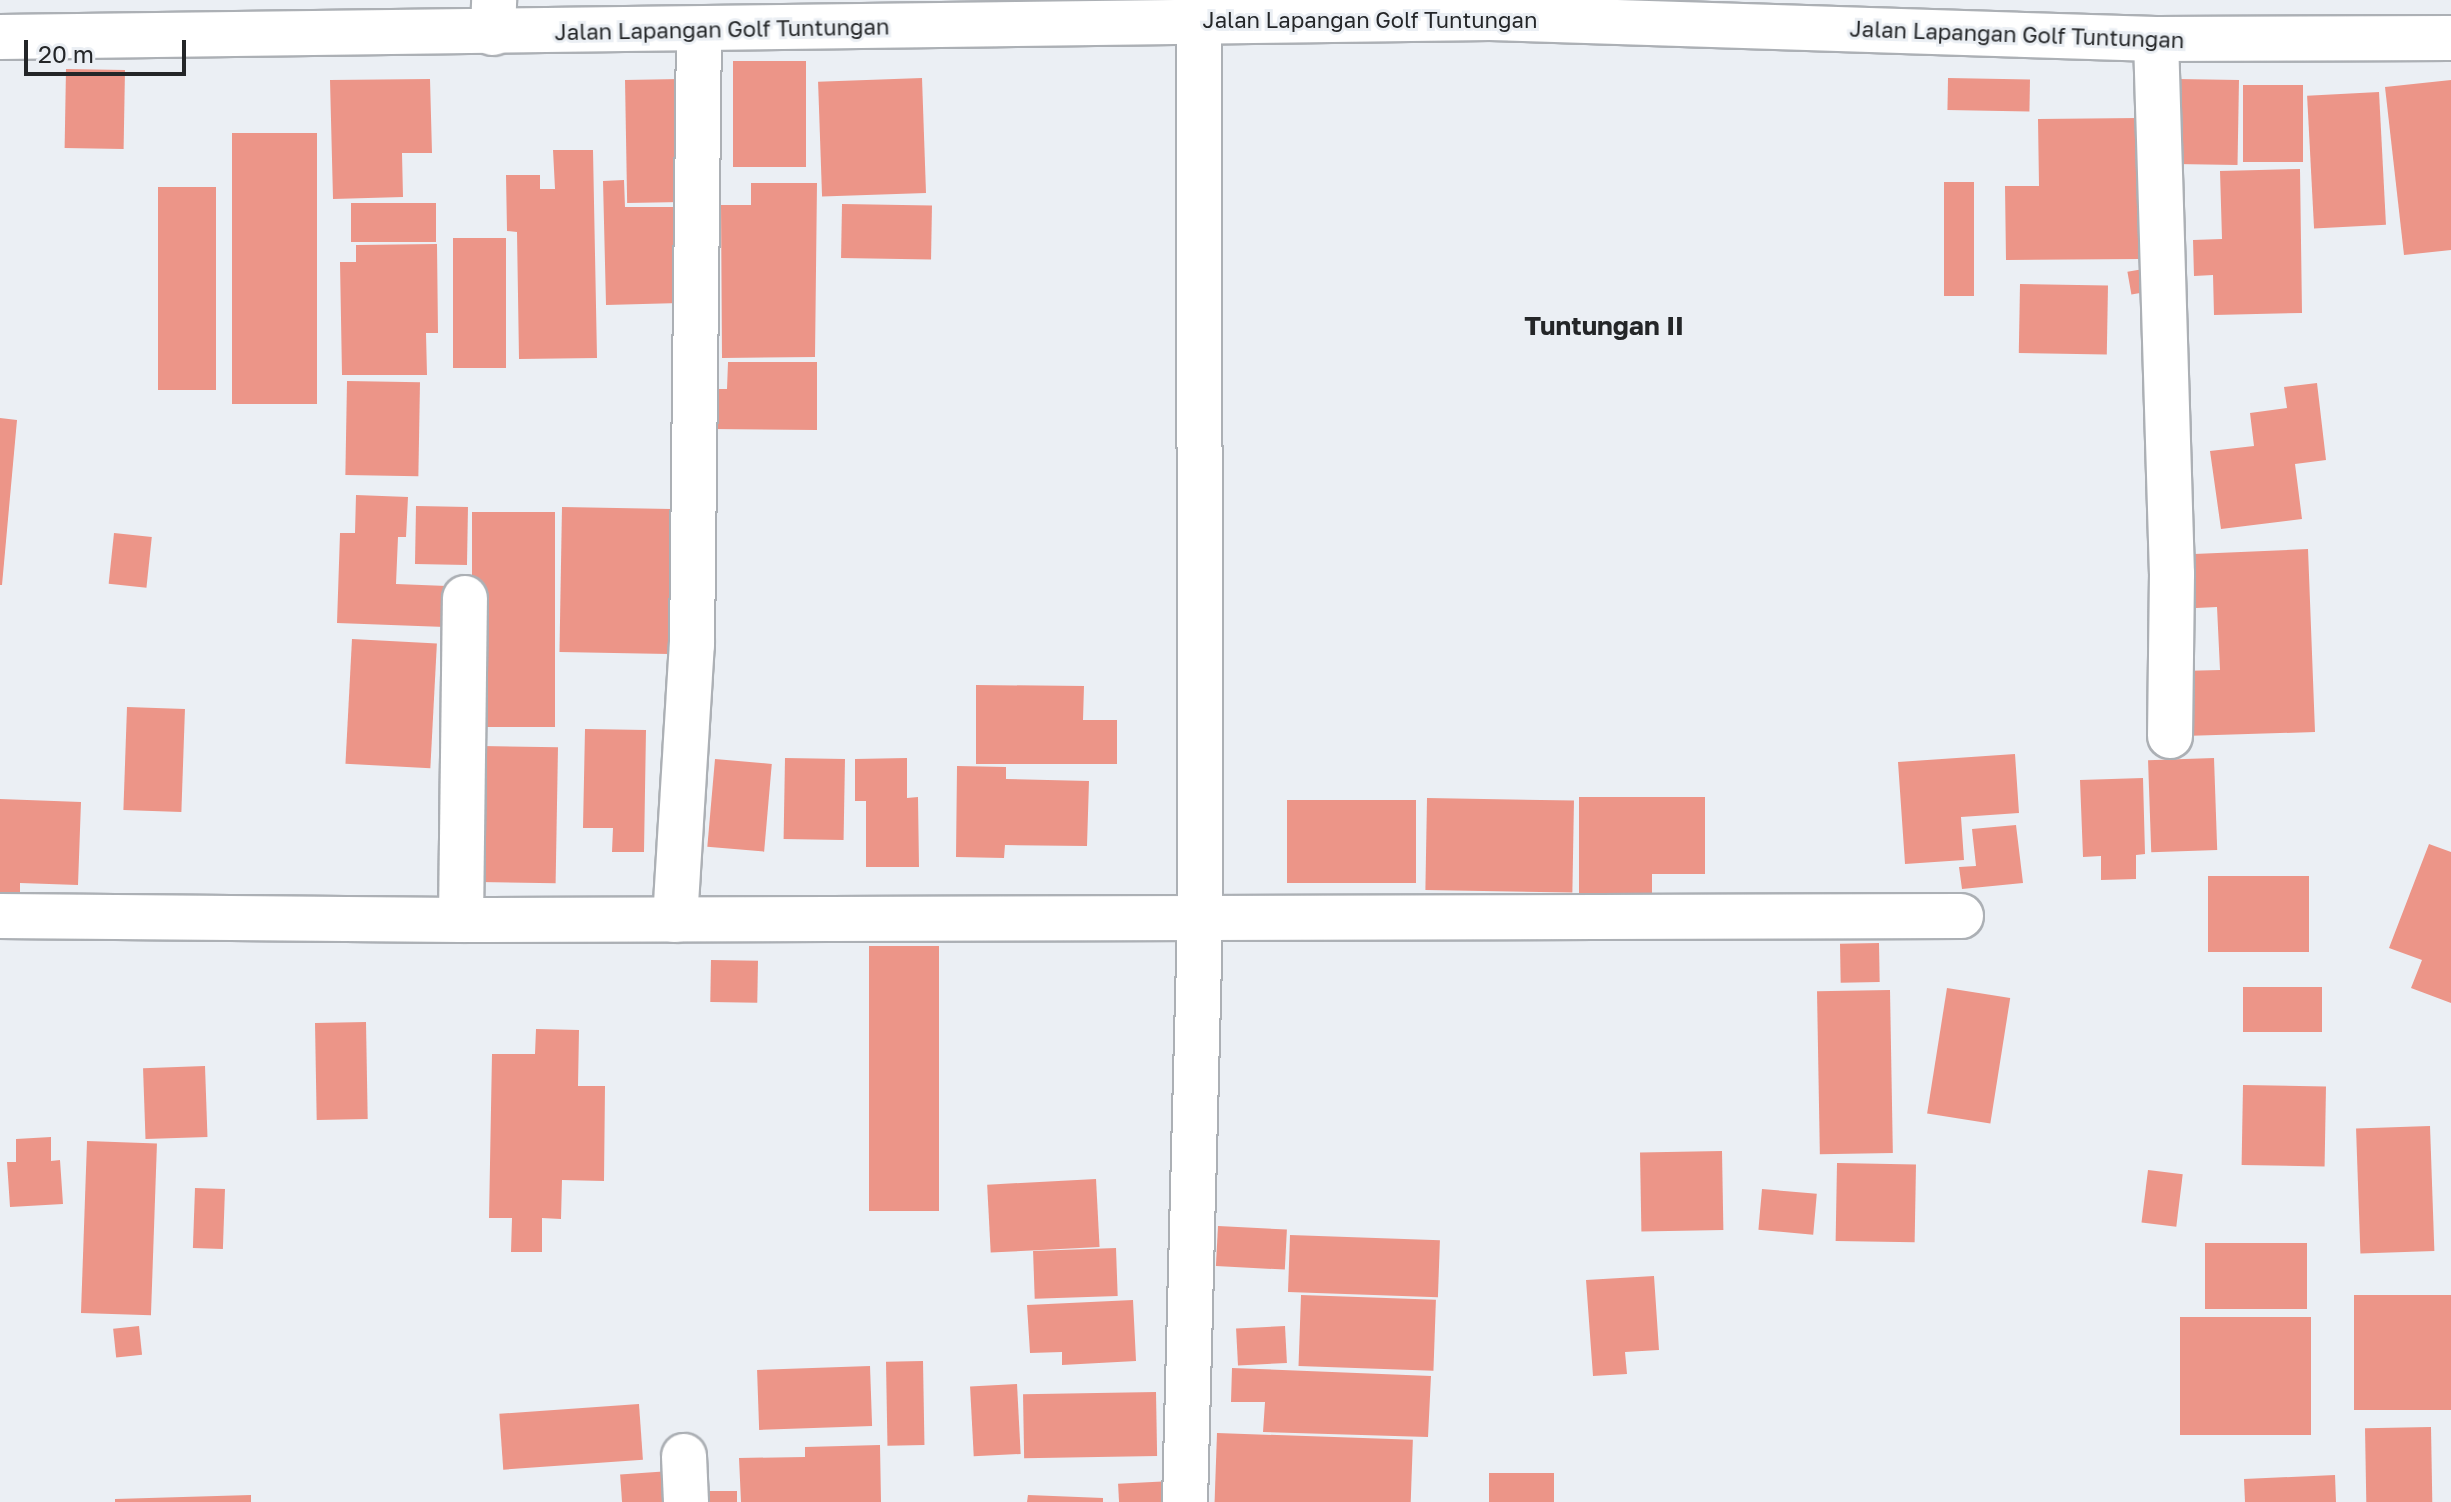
<!DOCTYPE html>
<html>
<head>
<meta charset="utf-8">
<style>
	body { margin:0 }
	#map { position:relative; width:2451px; height:1502px; overflow:hidden; background:#ebeff4; font-family:"Golos Text",sans-serif }
	div>[style] { position:absolute }
	.building>* { inset:0; background:#ec9588; transform-origin:0 0 }
	.roads { filter:drop-shadow(2px 0 #acb0b5) drop-shadow(-2px 0 #acb0b5) drop-shadow(0 2px #acb0b5) drop-shadow(0 -2px #acb0b5) }
	.street>* { height:44px; margin:-22px; padding:0 22px; transform-origin:22px; border-radius:22px; background:#fff }
	.secondary>* { height:44px; margin:-22px; padding:0 22px; transform-origin:22px; border-radius:22px; background:#fff }
	span { translate:-50% -50%; white-space:nowrap; text-align:center; line-height:1.15; -webkit-text-stroke:6px #ebeff4; paint-order:stroke }
	.street-label { font-size:22px; color:#242628 }
	.quarter-label { font-size:26px; color:#242628; font-weight:700 }
	.scale { position:absolute; left:24px; top:40px; width:162px; height:36px; box-sizing:border-box; border:4px solid #242628; border-top:0; padding-left:10px; font-size:24px; line-height:28px; white-space:nowrap; color:#242628; -webkit-text-stroke:6px #ebeff4; paint-order:stroke }
</style>
</head>
<body>
<div id="map">
	<div class="building">
		<div style="left:733px;top:61px;width:73px;height:106px"></div>
		<div style="left:66px;top:69px;width:59px;height:79px;rotate:1deg"></div>
		<div style="left:922px;top:78px;width:115px;height:104px;rotate:88deg"></div>
		<div style="left:1948px;top:78px;width:82px;height:32px;rotate:1deg"></div>
		<div style="clip-path:polygon(430px 79px,432px 153px,402px 153px,403px 197px,333px 199px,330px 80px)"></div>
		<div style="left:680px;top:79px;width:123px;height:55px;rotate:89deg"></div>
		<div style="left:2177px;top:79px;width:62px;height:85px;rotate:1deg"></div>
		<div style="clip-path:polygon(2451px 80px,2451px 250px,2404px 255px,2385px 87px)"></div>
		<div style="left:2243px;top:85px;width:60px;height:77px"></div>
		<div style="left:2379px;top:92px;width:133px;height:72px;rotate:87deg"></div>
		<div style="clip-path:polygon(2139px 118px,2140px 259px,2006px 260px,2005px 186px,2039px 186px,2038px 119px)"></div>
		<div style="left:317px;top:133px;width:271px;height:85px;rotate:90deg"></div>
		<div style="clip-path:polygon(553px 150px,593px 150px,597px 358px,519px 359px,517px 232px,507px 231px,506px 175px,540px 175px,540px 189px,555px 189px)"></div>
		<div style="clip-path:polygon(2300px 169px,2302px 313px,2214px 315px,2213px 275px,2194px 276px,2193px 240px,2222px 239px,2220px 171px)"></div>
		<div style="clip-path:polygon(624px 180px,625px 207px,678px 207px,680px 303px,606px 305px,603px 181px)"></div>
		<div style="left:1944px;top:182px;width:30px;height:114px"></div>
		<div style="clip-path:polygon(751px 183px,817px 183px,815px 357px,722px 358px,721px 205px,751px 205px)"></div>
		<div style="left:158px;top:187px;width:58px;height:203px"></div>
		<div style="left:436px;top:203px;width:39px;height:85px;rotate:90deg"></div>
		<div style="left:842px;top:204px;width:90px;height:54px;rotate:1deg"></div>
		<div style="left:453px;top:238px;width:53px;height:130px"></div>
		<div style="clip-path:polygon(437px 244px,438px 333px,426px 333px,427px 375px,342px 375px,340px 262px,356px 262px,356px 245px)"></div>
		<div style="left:2155px;top:267px;width:23px;height:28px;rotate:80deg"></div>
		<div style="left:2020px;top:284px;width:88px;height:69px;rotate:1deg"></div>
		<div style="clip-path:polygon(728px 362px,817px 362px,817px 430px,711px 429px,712px 389px,727px 389px)"></div>
		<div style="left:347px;top:381px;width:73px;height:94px;rotate:1deg"></div>
		<div style="clip-path:polygon(2317px 383px,2326px 460px,2295px 464px,2302px 519px,2221px 529px,2210px 451px,2254px 446px,2250px 413px,2287px 408px,2284px 387px)"></div>
		<div style="clip-path:polygon(0 418px,17px 420px,2px 585px,0 585px)"></div>
		<div style="clip-path:polygon(356px 495px,408px 497px,406px 537px,398px 537px,396px 584px,447px 586px,445px 627px,337px 623px,340px 533px,355px 533px)"></div>
		<div style="left:416px;top:506px;width:52px;height:58px;rotate:1deg"></div>
		<div style="left:562px;top:507px;width:109px;height:145px;rotate:1deg"></div>
		<div style="left:472px;top:512px;width:83px;height:215px"></div>
		<div style="left:114px;top:533px;width:38px;height:51px;rotate:6deg"></div>
		<div style="clip-path:polygon(2308px 549px,2315px 732px,2184px 736px,2181px 671px,2220px 670px,2217px 607px,2196px 608px,2194px 554px)"></div>
		<div style="left:352px;top:639px;width:85px;height:125px;rotate:3deg"></div>
		<div style="clip-path:polygon(976px 685px,1084px 686px,1083px 720px,1117px 720px,1117px 764px,976px 764px)"></div>
		<div style="left:127px;top:707px;width:58px;height:103px;rotate:2deg"></div>
		<div style="clip-path:polygon(585px 729px,646px 730px,644px 852px,612px 852px,613px 828px,583px 828px)"></div>
		<div style="left:482px;top:746px;width:76px;height:136px;rotate:1deg"></div>
		<div style="clip-path:polygon(2015px 754px,2019px 813px,1961px 817px,1964px 860px,1905px 864px,1898px 762px)"></div>
		<div style="left:785px;top:758px;width:60px;height:81px;rotate:1deg"></div>
		<div style="clip-path:polygon(907px 758px,907px 798px,918px 797px,919px 867px,866px 867px,866px 801px,855px 801px,855px 759px)"></div>
		<div style="left:2214px;top:758px;width:92px;height:66px;rotate:88deg"></div>
		<div style="left:715px;top:759px;width:57px;height:88px;rotate:5deg"></div>
		<div style="clip-path:polygon(957px 766px,1006px 767px,1006px 779px,1089px 781px,1087px 846px,1005px 845px,1004px 858px,956px 857px)"></div>
		<div style="clip-path:polygon(2143px 778px,2145px 854px,2136px 855px,2136px 879px,2101px 880px,2101px 856px,2083px 857px,2080px 780px)"></div>
		<div style="clip-path:polygon(1579px 797px,1705px 797px,1705px 874px,1652px 874px,1652px 896px,1579px 896px)"></div>
		<div style="left:1427px;top:798px;width:147px;height:92px;rotate:1deg"></div>
		<div style="clip-path:polygon(0 799px,81px 802px,78px 885px,20px 883px,20px 898px,0 898px)"></div>
		<div style="left:1287px;top:800px;width:129px;height:83px"></div>
		<div style="clip-path:polygon(2016px 825px,2023px 883px,1962px 889px,1959px 867px,1976px 866px,1972px 829px)"></div>
		<div style="clip-path:polygon(2429px 844px,2451px 852px,2451px 1003px,2411px 988px,2422px 960px,2389px 948px)"></div>
		<div style="left:2208px;top:876px;width:101px;height:76px"></div>
		<div style="left:1879px;top:943px;width:39px;height:39px;rotate:89deg"></div>
		<div style="left:869px;top:946px;width:70px;height:265px"></div>
		<div style="left:711px;top:960px;width:47px;height:42px;rotate:1deg"></div>
		<div style="left:2243px;top:987px;width:79px;height:45px"></div>
		<div style="left:1947px;top:988px;width:64px;height:127px;rotate:9deg"></div>
		<div style="left:1890px;top:990px;width:163px;height:73px;rotate:89deg"></div>
		<div style="left:366px;top:1022px;width:97px;height:51px;rotate:89deg"></div>
		<div style="clip-path:polygon(536px 1029px,579px 1030px,578px 1086px,605px 1086px,604px 1181px,562px 1180px,561px 1219px,542px 1218px,542px 1252px,511px 1252px,512px 1218px,489px 1218px,492px 1054px,535px 1054px)"></div>
		<div style="left:205px;top:1066px;width:71px;height:62px;rotate:88deg"></div>
		<div style="left:2243px;top:1085px;width:83px;height:80px;rotate:1deg"></div>
		<div style="left:2430px;top:1126px;width:125px;height:74px;rotate:88deg"></div>
		<div style="clip-path:polygon(51px 1137px,51px 1161px,60px 1160px,63px 1204px,10px 1207px,7px 1162px,16px 1162px,16px 1139px)"></div>
		<div style="left:87px;top:1141px;width:70px;height:172px;rotate:2deg"></div>
		<div style="left:1722px;top:1151px;width:79px;height:82px;rotate:89deg"></div>
		<div style="left:1837px;top:1163px;width:79px;height:78px;rotate:1deg"></div>
		<div style="left:2148px;top:1170px;width:35px;height:53px;rotate:7deg"></div>
		<div style="left:1096px;top:1179px;width:68px;height:109px;rotate:87deg"></div>
		<div style="left:195px;top:1188px;width:30px;height:60px;rotate:2deg"></div>
		<div style="left:1762px;top:1189px;width:55px;height:41px;rotate:5deg"></div>
		<div style="left:1218px;top:1226px;width:69px;height:40px;rotate:3deg"></div>
		<div style="left:1290px;top:1235px;width:150px;height:57px;rotate:2deg"></div>
		<div style="left:2205px;top:1243px;width:102px;height:66px"></div>
		<div style="left:1116px;top:1248px;width:48px;height:83px;rotate:88deg"></div>
		<div style="clip-path:polygon(1654px 1276px,1659px 1350px,1625px 1352px,1627px 1374px,1593px 1376px,1586px 1280px)"></div>
		<div style="left:1301px;top:1295px;width:135px;height:71px;rotate:2deg"></div>
		<div style="left:2451px;top:1295px;width:115px;height:97px;rotate:90deg"></div>
		<div style="clip-path:polygon(1133px 1300px,1136px 1361px,1062px 1365px,1062px 1352px,1030px 1353px,1027px 1305px)"></div>
		<div style="left:2180px;top:1317px;width:131px;height:118px"></div>
		<div style="left:139px;top:1326px;width:29px;height:26px;rotate:84deg"></div>
		<div style="left:1285px;top:1326px;width:37px;height:49px;rotate:87deg"></div>
		<div style="left:923px;top:1361px;width:84px;height:37px;rotate:89deg"></div>
		<div style="left:870px;top:1366px;width:60px;height:113px;rotate:88deg"></div>
		<div style="clip-path:polygon(1232px 1368px,1431px 1376px,1428px 1437px,1263px 1432px,1265px 1402px,1231px 1402px)"></div>
		<div style="left:1017px;top:1384px;width:70px;height:47px;rotate:87deg"></div>
		<div style="left:1156px;top:1392px;width:64px;height:133px;rotate:89deg"></div>
		<div style="left:639px;top:1404px;width:56px;height:140px;rotate:86deg"></div>
		<div style="left:2431px;top:1427px;width:75px;height:66px;rotate:89deg"></div>
		<div style="left:1217px;top:1433px;width:196px;height:69px;rotate:2deg"></div>
		<div style="clip-path:polygon(880px 1445px,881px 1502px,741px 1502px,739px 1458px,805px 1457px,805px 1447px)"></div>
		<div style="left:670px;top:1471px;width:31px;height:50px;rotate:86deg"></div>
		<div style="left:1489px;top:1473px;width:65px;height:29px"></div>
		<div style="clip-path:polygon(2335px 1475px,2336px 1502px,2245px 1502px,2244px 1479px)"></div>
		<div style="left:1172px;top:1481px;width:21px;height:54px;rotate:87deg"></div>
		<div style="left:737px;top:1491px;width:11px;height:36px;rotate:90deg"></div>
		<div style="clip-path:polygon(251px 1495px,251px 1502px,115px 1502px,115px 1499px)"></div>
		<div style="clip-path:polygon(1028px 1495px,1103px 1498px,1103px 1502px,1027px 1502px)"></div>
	</div>
	<div class="roads">
		<div class="street">
			<div style="left:493px;top:33px;width:33px;rotate:-88deg"></div>
			<div style="left:2156px;top:39px;width:535px;rotate:88.29deg"></div>
			<div style="left:2172px;top:574px;width:162px;rotate:90.7deg"></div>
			<div style="left:0;top:916px;width:461px;rotate:0.5deg"></div>
			<div style="left:461px;top:920px;width:1500px;rotate:-0.15deg"></div>
			<div style="left:461px;top:920px;width:322px;rotate:-89.3deg"></div>
			<div style="left:675px;top:920px;width:276px;rotate:-86.5deg"></div>
			<div style="left:692px;top:645px;width:615px;rotate:-89.35deg"></div>
			<div style="left:684px;top:1456px;width:46px;rotate:87.5deg"></div>
			<div style="left:1185px;top:1502px;width:582px;rotate:-88.52deg"></div>
			<div style="left:1200px;top:920px;width:900px;rotate:-90.06deg"></div>
		</div>
		<div class="secondary">
			<div style="left:0;top:37px;width:1490px;rotate:-0.73deg"></div>
			<div style="left:1490px;top:18px;width:666px;rotate:1.81deg"></div>
			<div style="left:2156px;top:39px;width:295px;rotate:-0.2deg"></div>
		</div>
	</div>
	<div class="street-label">
		<span style="left:1370px;top:20px">Jalan Lapangan Golf Tuntungan</span>
		<span style="left:722px;top:29px;rotate:-1deg">Jalan Lapangan Golf Tuntungan</span>
		<span style="left:2017px;top:34px;rotate:2deg">Jalan Lapangan Golf Tuntungan</span>
	</div>
	<div class="quarter-label">
		<span style="left:1604px;top:326px">Tuntungan II</span>
	</div>
	<div class="scale">20 m</div>
</div>
</body>
</html>
